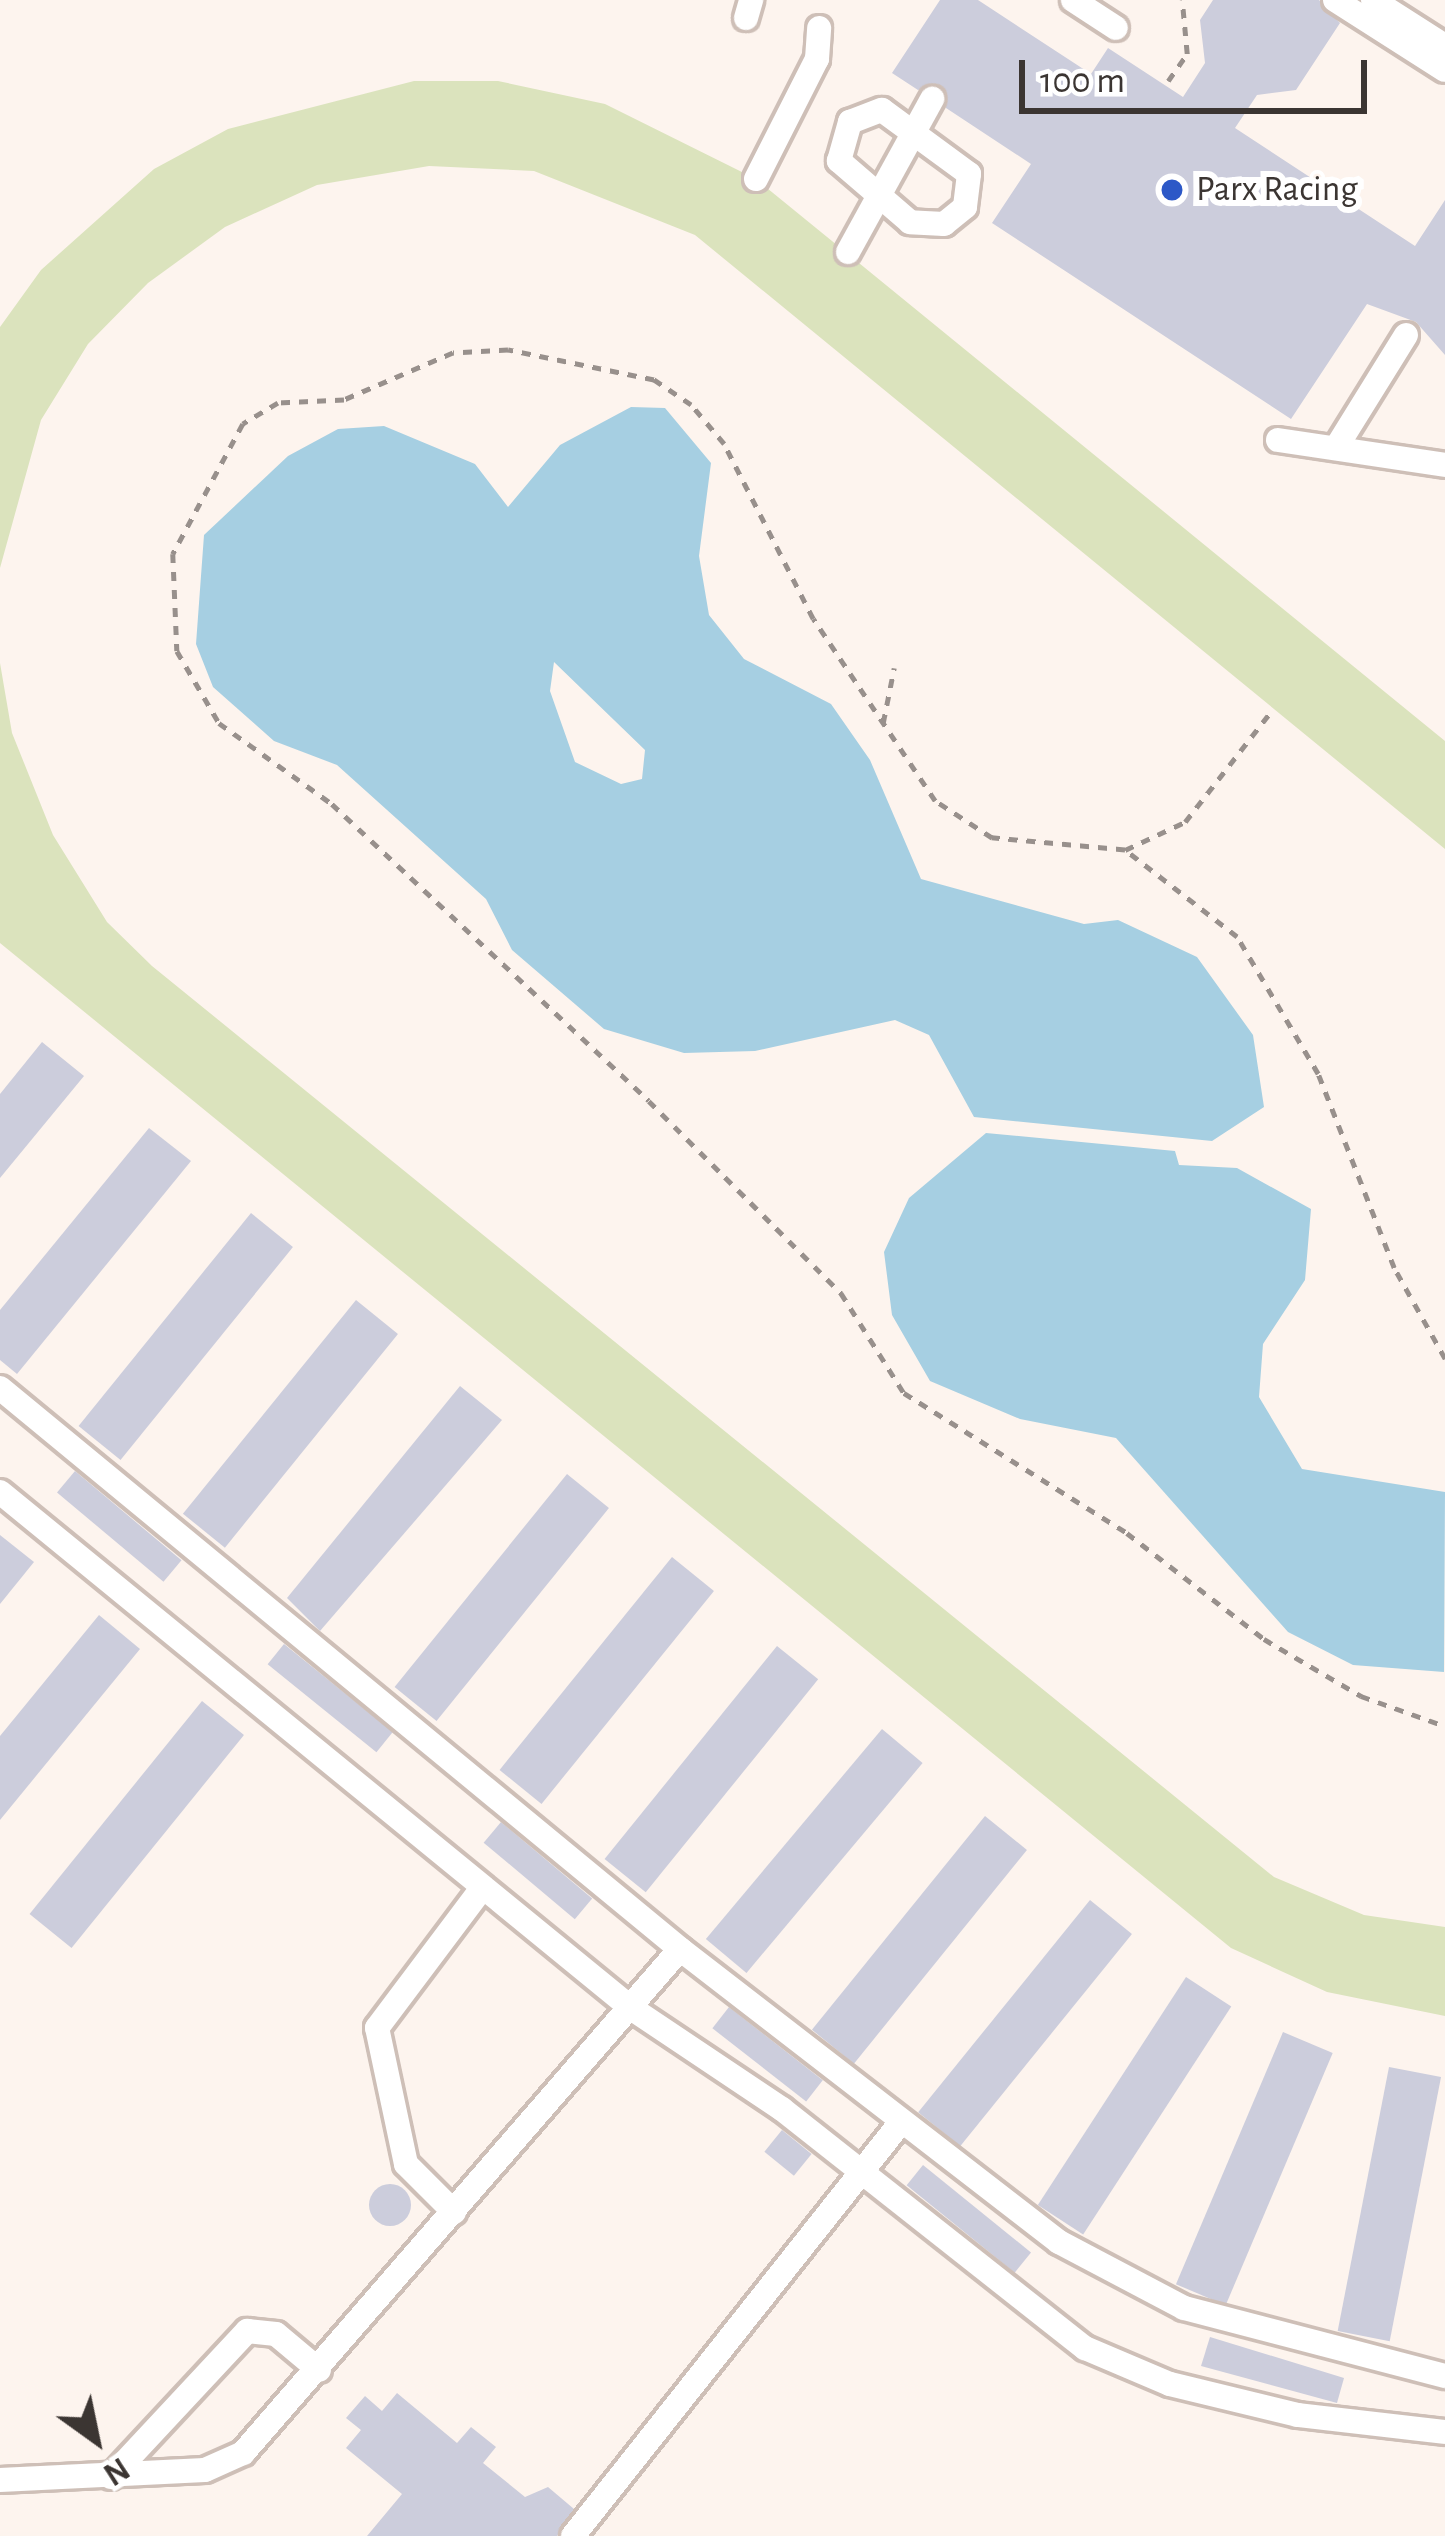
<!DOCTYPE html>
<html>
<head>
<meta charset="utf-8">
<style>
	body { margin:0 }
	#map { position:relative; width:1445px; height:2536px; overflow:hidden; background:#fdf4ee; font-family:"Alegreya Sans",sans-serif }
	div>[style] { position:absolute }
	.green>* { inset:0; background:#dbe3bd }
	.water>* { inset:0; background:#a6cfe2 }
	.building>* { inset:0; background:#cccddc; transform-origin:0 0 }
	.round { border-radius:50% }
	.path>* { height:4.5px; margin-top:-2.25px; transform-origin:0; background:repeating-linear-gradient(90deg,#98908c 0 9px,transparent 0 18px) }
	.roads { filter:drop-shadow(3px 0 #cebfb7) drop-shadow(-3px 0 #cebfb7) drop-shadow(0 3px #cebfb7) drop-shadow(0 -3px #cebfb7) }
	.minor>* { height:24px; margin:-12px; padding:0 12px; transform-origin:12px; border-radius:12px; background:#fff }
	.dots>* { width:33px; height:33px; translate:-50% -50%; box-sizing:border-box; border:6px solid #fff; border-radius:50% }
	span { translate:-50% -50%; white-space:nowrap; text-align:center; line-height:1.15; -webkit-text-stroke:12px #fff; paint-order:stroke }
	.poi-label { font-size:36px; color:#3b3532 }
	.left { translate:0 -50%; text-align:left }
	.north { position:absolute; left:36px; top:2380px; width:120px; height:120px; -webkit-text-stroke:9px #fff; paint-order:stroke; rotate:147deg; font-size:33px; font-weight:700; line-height:48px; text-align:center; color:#3b3532 }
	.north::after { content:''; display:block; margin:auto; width:42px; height:54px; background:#3b3532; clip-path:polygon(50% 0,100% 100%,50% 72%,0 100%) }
	.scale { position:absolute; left:1019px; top:60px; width:348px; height:54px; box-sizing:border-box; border:6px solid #3b3532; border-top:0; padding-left:15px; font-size:36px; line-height:42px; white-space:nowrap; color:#3b3532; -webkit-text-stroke:9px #fff; paint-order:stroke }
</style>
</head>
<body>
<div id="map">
	<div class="green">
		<div style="clip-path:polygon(414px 81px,498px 81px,605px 104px,756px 179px,1445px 741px,1445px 849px,695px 235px,534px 171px,429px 166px,317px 185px,225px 227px,148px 283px,88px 344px,41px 420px,0 568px,0 327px,41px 270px,154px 169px,228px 129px)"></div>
		<div style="clip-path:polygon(0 663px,12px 733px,53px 835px,107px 922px,152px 966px,1274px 1877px,1364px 1915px,1445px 1927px,1445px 2016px,1327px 1992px,1231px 1948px,0 943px)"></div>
	</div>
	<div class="water">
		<div style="clip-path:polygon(evenodd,631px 407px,665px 408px,711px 463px,699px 556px,709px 615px,744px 659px,831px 704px,870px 760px,921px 879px,1084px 924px,1118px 920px,1197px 957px,1253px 1035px,1264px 1107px,1212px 1141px,974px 1117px,929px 1035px,895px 1020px,755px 1051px,684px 1053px,604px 1029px,512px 950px,486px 899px,337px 765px,274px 741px,213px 687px,196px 644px,204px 535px,288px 456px,338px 429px,384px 426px,475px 464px,508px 507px,560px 445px,631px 407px,554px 662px,645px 750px,642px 779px,621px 784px,575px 762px,550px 691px,554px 662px)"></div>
		<div style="clip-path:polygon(986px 1133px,1175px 1151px,1179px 1165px,1237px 1168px,1311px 1209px,1305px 1280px,1263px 1344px,1259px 1397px,1302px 1469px,1445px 1492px,1444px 1672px,1353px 1665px,1288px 1632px,1116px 1438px,1020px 1419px,930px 1381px,892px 1315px,884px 1252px,909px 1198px)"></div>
	</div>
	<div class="building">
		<div style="clip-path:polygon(940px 0,978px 0,1091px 74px,1108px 48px,1183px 97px,1205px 63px,1200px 20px,1213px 0,1319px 0,1340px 23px,1296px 90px,1257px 95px,1235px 128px,1415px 246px,1445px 200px,1445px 355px,1416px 322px,1367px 304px,1291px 419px,992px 223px,1031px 164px,946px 108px,941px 85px,918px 90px,892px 73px)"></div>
		<div style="clip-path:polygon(42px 1042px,84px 1076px,0 1178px,0 1094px)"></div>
		<div style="clip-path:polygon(149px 1128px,191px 1161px,17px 1374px,0 1360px,0 1310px)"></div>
		<div style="left:251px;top:1213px;width:54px;height:274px;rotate:39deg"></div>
		<div style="left:356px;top:1300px;width:54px;height:275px;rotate:39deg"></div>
		<div style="clip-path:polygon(460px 1386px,502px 1420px,320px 1631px,287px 1598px)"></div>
		<div style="left:75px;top:1471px;width:139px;height:28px;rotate:40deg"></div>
		<div style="left:567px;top:1474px;width:54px;height:274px;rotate:39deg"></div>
		<div style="clip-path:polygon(0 1535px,34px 1562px,0 1604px)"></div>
		<div style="left:672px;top:1557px;width:54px;height:274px;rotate:39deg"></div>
		<div style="clip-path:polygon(99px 1615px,140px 1649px,0 1820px,0 1736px)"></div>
		<div style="left:284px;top:1644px;width:140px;height:26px;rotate:39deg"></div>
		<div style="left:777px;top:1646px;width:53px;height:274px;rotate:39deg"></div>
		<div style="left:202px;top:1701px;width:54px;height:274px;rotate:39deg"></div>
		<div style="left:882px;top:1729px;width:53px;height:274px;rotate:40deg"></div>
		<div style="left:985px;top:1816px;width:54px;height:275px;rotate:39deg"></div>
		<div style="left:501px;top:1822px;width:119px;height:27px;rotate:40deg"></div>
		<div style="left:1090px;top:1900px;width:54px;height:273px;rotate:39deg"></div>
		<div style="left:1186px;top:1977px;width:54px;height:272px;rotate:33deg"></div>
		<div style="left:729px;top:2007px;width:119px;height:27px;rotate:38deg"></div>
		<div style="left:1283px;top:2032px;width:54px;height:274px;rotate:23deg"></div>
		<div style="left:1389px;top:2067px;width:53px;height:269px;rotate:11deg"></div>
		<div style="left:782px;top:2130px;width:38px;height:28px;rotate:39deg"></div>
		<div style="left:923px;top:2165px;width:139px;height:26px;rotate:39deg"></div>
		<div class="round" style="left:369px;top:2184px;width:42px;height:42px"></div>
		<div style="clip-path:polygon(1210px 2337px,1344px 2378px,1337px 2403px,1201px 2366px)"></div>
		<div style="clip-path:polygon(397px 2393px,457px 2443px,471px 2427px,496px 2447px,483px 2463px,525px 2497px,548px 2487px,574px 2509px,557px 2536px,367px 2536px,402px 2494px,346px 2448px,361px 2430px,346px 2418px,365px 2396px,382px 2411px)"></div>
	</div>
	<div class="path">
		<div style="left:1168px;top:81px;width:33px;rotate:-55deg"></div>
		<div style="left:1187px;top:54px;width:54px;rotate:-95.3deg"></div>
		<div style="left:883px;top:723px;width:56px;rotate:-78.7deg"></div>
		<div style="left:1125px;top:850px;width:66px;rotate:-25deg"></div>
		<div style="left:1185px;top:822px;width:143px;rotate:-52.1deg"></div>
		<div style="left:1445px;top:1359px;width:104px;rotate:-119.3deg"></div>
		<div style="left:1394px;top:1268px;width:208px;rotate:-111.4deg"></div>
		<div style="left:1318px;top:1074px;width:159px;rotate:-120.6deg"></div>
		<div style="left:1237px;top:937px;width:142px;rotate:-142.2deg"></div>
		<div style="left:1125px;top:850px;width:134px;rotate:-174.8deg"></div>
		<div style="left:992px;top:838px;width:68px;rotate:-147deg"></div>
		<div style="left:935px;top:801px;width:219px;rotate:-123.8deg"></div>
		<div style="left:813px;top:619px;width:196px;rotate:-117deg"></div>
		<div style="left:724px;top:444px;width:51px;rotate:-130.2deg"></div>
		<div style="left:691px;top:405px;width:45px;rotate:-146deg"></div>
		<div style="left:654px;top:380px;width:149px;rotate:-168.4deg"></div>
		<div style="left:508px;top:350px;width:55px;rotate:176.9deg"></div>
		<div style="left:453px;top:353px;width:119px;rotate:156.7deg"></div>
		<div style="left:344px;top:400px;width:66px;rotate:177.4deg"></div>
		<div style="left:278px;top:403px;width:41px;rotate:149deg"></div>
		<div style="left:243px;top:424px;width:148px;rotate:118.3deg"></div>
		<div style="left:173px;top:554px;width:97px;rotate:87.6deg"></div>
		<div style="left:177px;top:651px;width:83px;rotate:59.7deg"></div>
		<div style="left:219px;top:723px;width:139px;rotate:35.6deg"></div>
		<div style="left:332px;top:804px;width:434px;rotate:43.1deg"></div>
		<div style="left:649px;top:1101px;width:272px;rotate:45deg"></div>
		<div style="left:841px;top:1293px;width:118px;rotate:57.8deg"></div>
		<div style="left:904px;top:1393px;width:263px;rotate:32.1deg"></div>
		<div style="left:1127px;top:1533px;width:173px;rotate:37.7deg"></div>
		<div style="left:1264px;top:1639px;width:113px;rotate:30.4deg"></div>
		<div style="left:1361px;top:1696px;width:89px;rotate:19.7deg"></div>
	</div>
	<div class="roads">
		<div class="minor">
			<div style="left:1073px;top:0;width:51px;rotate:33.1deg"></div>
			<div style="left:1335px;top:0;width:130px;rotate:32.5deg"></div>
			<div style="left:1373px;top:0;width:85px;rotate:32.6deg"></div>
			<div style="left:746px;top:18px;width:19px;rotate:-74deg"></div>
			<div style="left:882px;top:110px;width:108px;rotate:36.3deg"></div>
			<div style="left:969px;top:174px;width:33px;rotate:97deg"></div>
			<div style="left:965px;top:207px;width:27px;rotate:141deg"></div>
			<div style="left:944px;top:224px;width:34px;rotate:-177deg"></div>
			<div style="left:910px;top:222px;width:94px;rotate:-139.3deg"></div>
			<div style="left:839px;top:161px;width:41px;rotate:-74.2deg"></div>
			<div style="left:850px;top:122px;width:34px;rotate:-21deg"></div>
			<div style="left:756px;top:179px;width:135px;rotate:-63.1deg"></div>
			<div style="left:817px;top:59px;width:31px;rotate:-86deg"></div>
			<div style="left:848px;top:252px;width:175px;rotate:-61.2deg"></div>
			<div style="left:1278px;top:440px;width:169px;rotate:8.5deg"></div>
			<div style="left:1339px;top:443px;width:127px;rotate:-58.2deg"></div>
			<div style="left:0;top:1388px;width:882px;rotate:39.52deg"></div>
			<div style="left:680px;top:1949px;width:479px;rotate:37.7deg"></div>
			<div style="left:1059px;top:2242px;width:141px;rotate:27.8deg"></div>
			<div style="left:1184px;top:2308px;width:270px;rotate:14.6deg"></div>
			<div style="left:0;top:1492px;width:815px;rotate:39.27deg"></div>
			<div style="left:631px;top:2008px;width:182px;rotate:33.8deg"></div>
			<div style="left:782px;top:2109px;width:386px;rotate:38.3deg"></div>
			<div style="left:1085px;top:2348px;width:92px;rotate:23deg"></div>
			<div style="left:1170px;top:2384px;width:132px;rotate:13.6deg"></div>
			<div style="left:1298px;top:2415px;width:148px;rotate:6.6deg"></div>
			<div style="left:454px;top:2212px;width:68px;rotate:-135deg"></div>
			<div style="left:406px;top:2164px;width:139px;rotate:-102deg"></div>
			<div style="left:377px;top:2028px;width:176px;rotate:-53.1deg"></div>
			<div style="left:111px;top:2477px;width:200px;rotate:-47deg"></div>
			<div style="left:247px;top:2331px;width:29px;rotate:6deg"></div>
			<div style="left:276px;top:2334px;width:56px;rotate:39.9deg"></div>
			<div style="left:0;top:2480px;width:205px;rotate:-2.8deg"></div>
			<div style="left:205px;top:2470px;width:42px;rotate:-24.1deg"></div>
			<div style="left:243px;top:2453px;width:667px;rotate:-49.07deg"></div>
			<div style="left:573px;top:2536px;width:528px;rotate:-51.61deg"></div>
		</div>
	</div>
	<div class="dots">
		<div style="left:1172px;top:190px;background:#2c58c7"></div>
	</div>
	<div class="poi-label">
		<span class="left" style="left:1196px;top:190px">Parx Racing</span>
	</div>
	<div class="north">N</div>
	<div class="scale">100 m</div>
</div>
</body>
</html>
